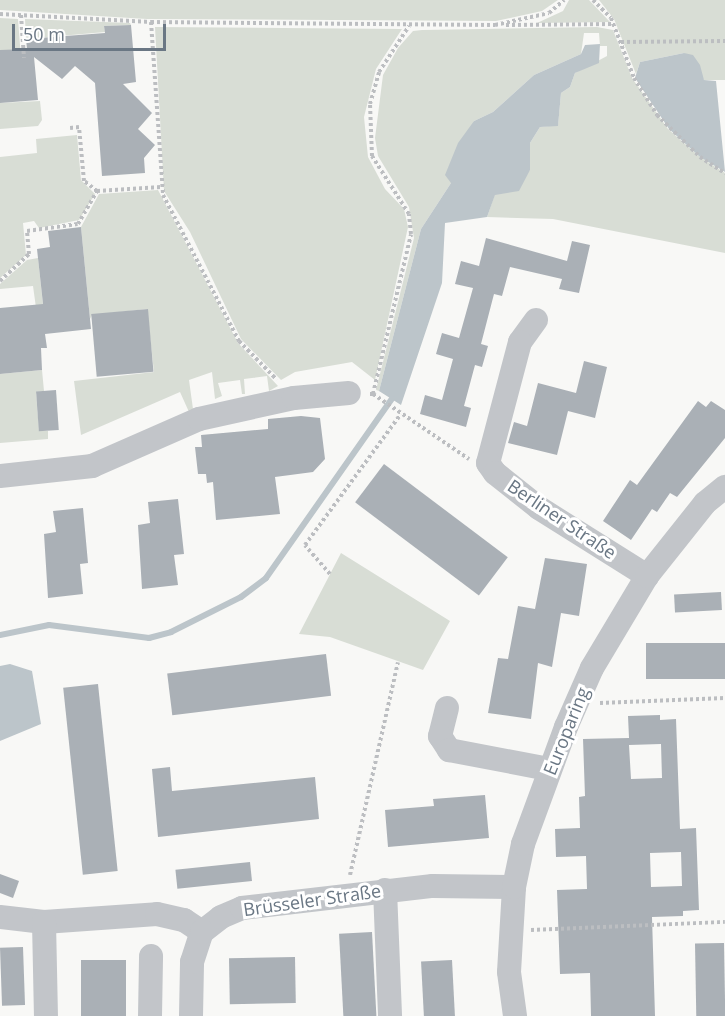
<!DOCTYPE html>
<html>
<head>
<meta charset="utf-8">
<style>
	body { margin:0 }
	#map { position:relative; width:725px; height:1016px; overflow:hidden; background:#f8f8f6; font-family:"Open Sans",sans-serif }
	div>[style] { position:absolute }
	.green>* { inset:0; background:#d8ddd5 }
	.water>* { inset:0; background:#bcc5ca }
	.stream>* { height:6px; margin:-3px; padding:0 3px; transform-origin:3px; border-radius:3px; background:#bcc5ca }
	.building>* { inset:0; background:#aab0b6; transform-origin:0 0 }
	.path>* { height:4px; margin-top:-2px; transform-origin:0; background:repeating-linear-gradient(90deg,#bcbec1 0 3px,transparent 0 6px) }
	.minor>* { height:24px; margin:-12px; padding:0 12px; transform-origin:12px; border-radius:12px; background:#c2c5c9 }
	span { translate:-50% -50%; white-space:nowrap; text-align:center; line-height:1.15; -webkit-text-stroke:6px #fff; paint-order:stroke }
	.street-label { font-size:18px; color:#6a7784 }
	.scale { position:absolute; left:12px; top:24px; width:154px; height:27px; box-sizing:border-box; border:3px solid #6a7784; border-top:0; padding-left:8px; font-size:18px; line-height:21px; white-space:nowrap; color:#6a7784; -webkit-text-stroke:4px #fff; paint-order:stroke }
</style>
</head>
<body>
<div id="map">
	<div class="green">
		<div style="clip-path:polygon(0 0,558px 0,542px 11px,496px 21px,147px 19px,0 10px)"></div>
		<div style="clip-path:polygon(569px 0,589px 0,610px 22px,537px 23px,563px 11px)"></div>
		<div style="clip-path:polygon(599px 0,725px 0,725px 80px,704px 80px,684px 53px,640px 62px,636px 74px,614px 19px)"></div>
		<div style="clip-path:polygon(0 18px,18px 19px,21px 58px,9px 50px,0 53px)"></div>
		<div style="clip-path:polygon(25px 19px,130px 23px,131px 25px,104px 26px,105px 32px,26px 39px)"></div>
		<div style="clip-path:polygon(155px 27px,402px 29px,376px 69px,364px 117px,368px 157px,385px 189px,404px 209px,408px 227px,375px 380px,352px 362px,295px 372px,281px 380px,241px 339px,190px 232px,164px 191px)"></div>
		<div style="clip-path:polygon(597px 27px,613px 30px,632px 78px,668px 129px,700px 157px,725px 173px,725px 253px,553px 219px,487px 217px,495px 194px,530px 170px,530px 143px,540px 127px,558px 125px,561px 93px,570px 87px,575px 73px,607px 56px,607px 46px,600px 46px,599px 33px,584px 33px,581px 54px,534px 75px,493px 112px,474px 121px,451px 183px,421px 229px,379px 391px,376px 390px,414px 238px,409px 207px,378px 156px,375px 138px,383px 75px,398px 48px,413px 31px,422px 30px)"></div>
		<div style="clip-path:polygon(40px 101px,42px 120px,38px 126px,0 129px,0 103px)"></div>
		<div style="clip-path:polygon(77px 135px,81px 180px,95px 194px,79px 220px,39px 228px,34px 221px,23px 223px,26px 255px,0 278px,0 157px,37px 153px,36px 139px)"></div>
		<div style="clip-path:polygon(158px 190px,238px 343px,278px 386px,269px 391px,267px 376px,244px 379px,245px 394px,242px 394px,240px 380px,218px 383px,222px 396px,215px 399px,212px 372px,189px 380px,193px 409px,189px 412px,180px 392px,81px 435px,74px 381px,154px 372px,147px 309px,92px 315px,90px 319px,81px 227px,99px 194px)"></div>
		<div style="clip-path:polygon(38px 258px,44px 314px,37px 315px,33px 286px,0 289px,0 284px,27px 260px)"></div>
		<div style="clip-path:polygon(42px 370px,44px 391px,36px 392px,39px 431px,48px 431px,48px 439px,0 443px,0 374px)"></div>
		<div style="clip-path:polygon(341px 553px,450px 621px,423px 670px,330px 637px,299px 634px)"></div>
	</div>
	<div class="water">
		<div style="clip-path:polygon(600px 44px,599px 63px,575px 73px,570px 87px,561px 93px,558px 126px,540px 127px,530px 143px,530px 170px,519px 191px,495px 195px,487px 217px,445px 223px,442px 283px,401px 405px,379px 391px,421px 229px,451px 183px,445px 175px,458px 143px,474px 121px,493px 112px,534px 75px,581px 54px,585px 45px)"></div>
		<div style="clip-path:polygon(684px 53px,693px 55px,700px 65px,704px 80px,716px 81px,725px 172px,700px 157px,669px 129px,635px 78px,640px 62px)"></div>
		<div style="clip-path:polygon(10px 664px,32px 671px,41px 724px,0 741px,0 666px)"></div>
	</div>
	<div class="stream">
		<div style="left:0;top:635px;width:50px;rotate:-11.5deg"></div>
		<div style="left:49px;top:625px;width:101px;rotate:7.4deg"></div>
		<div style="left:149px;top:638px;width:23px;rotate:-15deg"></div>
		<div style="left:171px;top:632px;width:78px;rotate:-26.6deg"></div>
		<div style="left:241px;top:597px;width:31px;rotate:-37deg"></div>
		<div style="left:266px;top:578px;width:219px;rotate:-54.9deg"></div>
	</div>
	<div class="building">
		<div style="clip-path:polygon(131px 25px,136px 82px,123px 84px,152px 113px,138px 129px,155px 145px,144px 158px,145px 173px,102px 176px,95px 83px,75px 66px,62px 79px,34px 57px,38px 100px,0 103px,0 50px,27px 49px,26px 39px,105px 33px,104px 26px)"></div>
		<div style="clip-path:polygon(81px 227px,91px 329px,45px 334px,47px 348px,41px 348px,42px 370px,0 374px,0 308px,43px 304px,37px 249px,50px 247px,48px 231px)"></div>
		<div style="clip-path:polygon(486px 238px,567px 261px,572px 241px,590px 245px,579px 293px,559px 289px,562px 279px,510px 267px,502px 296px,494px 294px,481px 344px,488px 346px,482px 367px,475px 365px,464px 406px,471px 408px,466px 427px,420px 414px,425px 395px,442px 400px,453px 359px,436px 354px,442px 333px,459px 338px,473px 288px,455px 284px,461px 261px,479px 266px)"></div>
		<div style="left:148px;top:309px;width:63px;height:57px;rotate:85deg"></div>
		<div style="clip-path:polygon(584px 361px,607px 367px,595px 418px,568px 411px,557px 455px,508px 443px,514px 422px,527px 426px,538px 383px,576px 393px)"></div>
		<div style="left:56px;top:390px;width:40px;height:20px;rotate:86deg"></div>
		<div style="clip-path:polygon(698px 401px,706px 407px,711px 401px,725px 410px,725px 438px,677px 497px,670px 493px,657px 512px,652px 509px,631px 540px,603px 521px,630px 480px,637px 485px)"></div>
		<div style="clip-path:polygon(301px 416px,320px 418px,325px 459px,313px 472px,275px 477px,280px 514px,216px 520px,213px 482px,207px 483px,206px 474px,198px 474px,195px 447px,202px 447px,201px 435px,268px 429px,268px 419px)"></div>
		<div style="left:384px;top:464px;width:155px;height:48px;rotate:37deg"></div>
		<div style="clip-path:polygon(178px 499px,184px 554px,174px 555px,178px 585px,142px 589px,138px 525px,150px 523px,148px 502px)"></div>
		<div style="clip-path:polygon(83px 508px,88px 563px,80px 564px,83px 594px,48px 598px,44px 534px,56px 532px,53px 511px)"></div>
		<div style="clip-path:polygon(545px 558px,587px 564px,579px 616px,561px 613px,552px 667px,538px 663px,531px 719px,488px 713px,498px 658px,508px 659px,518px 606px,535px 609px)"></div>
		<div style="left:721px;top:592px;width:18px;height:47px;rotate:87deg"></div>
		<div style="left:725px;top:643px;width:36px;height:79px;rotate:90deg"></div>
		<div style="left:326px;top:654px;width:42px;height:160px;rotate:83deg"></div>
		<div style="left:98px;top:684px;width:188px;height:35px;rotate:84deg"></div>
		<div style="clip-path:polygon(evenodd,660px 715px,660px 720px,676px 719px,680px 829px,696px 828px,699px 910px,683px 911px,683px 916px,652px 917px,655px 1016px,591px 1016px,590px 973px,560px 974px,557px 890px,587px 889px,586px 856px,556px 857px,555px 829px,580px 828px,579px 797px,585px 796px,583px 739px,629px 738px,628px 716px,660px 715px,661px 744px,662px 778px,631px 779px,629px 745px,661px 744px,660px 715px,681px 852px,682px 886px,651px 887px,650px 853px,681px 852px)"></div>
		<div style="clip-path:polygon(170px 767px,172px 791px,315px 777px,319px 819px,158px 837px,152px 769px)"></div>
		<div style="clip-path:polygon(485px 795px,489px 838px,388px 847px,385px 810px,434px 806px,433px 799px)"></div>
		<div style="left:250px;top:862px;width:19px;height:75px;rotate:84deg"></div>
		<div style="clip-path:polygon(0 874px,19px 881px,13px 898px,0 893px)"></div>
		<div style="left:372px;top:932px;width:84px;height:33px;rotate:87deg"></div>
		<div style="left:724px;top:943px;width:73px;height:29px;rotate:89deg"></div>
		<div style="left:23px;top:947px;width:58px;height:23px;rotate:88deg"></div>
		<div style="left:295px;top:957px;width:46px;height:66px;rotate:89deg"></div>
		<div style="left:81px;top:960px;width:45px;height:56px"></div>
		<div style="left:452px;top:960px;width:56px;height:31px;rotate:87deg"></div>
	</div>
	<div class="path">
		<div style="left:593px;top:0;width:25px;rotate:45deg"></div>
		<div style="left:611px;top:18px;width:64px;rotate:69deg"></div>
		<div style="left:634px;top:78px;width:44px;rotate:58.1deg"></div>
		<div style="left:657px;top:115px;width:60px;rotate:44.3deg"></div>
		<div style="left:700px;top:157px;width:30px;rotate:33deg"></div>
		<div style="left:0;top:14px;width:151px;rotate:3deg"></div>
		<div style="left:151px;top:22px;width:344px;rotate:0.5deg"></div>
		<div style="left:495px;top:25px;width:55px;rotate:-12.5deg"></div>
		<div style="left:549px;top:13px;width:20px;rotate:-41deg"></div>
		<div style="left:21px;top:15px;width:43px;rotate:86deg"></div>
		<div style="left:151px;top:22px;width:173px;rotate:86deg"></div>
		<div style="left:163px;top:195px;width:165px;rotate:62.5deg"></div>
		<div style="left:239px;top:341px;width:54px;rotate:45.7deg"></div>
		<div style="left:506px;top:25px;width:108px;rotate:-0.5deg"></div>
		<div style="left:621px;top:42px;width:104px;rotate:-0.6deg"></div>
		<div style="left:97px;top:191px;width:64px;rotate:-3.6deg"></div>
		<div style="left:0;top:281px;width:40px;rotate:-43deg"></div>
		<div style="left:29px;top:254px;width:23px;rotate:-95deg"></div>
		<div style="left:27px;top:231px;width:51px;rotate:-7.8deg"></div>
		<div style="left:78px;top:224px;width:38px;rotate:-60deg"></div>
		<div style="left:97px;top:191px;width:16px;rotate:-142deg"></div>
		<div style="left:84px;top:181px;width:54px;rotate:-95.3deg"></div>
		<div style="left:79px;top:127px;width:9px;rotate:174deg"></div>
		<div style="left:370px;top:394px;width:3px"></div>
		<div style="left:373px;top:394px;width:164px;rotate:-76.6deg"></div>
		<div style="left:411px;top:234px;width:20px;rotate:-96deg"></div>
		<div style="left:409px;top:214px;width:69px;rotate:-122.5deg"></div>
		<div style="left:372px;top:156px;width:52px;rotate:-92.2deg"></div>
		<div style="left:370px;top:104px;width:33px;rotate:-74deg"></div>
		<div style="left:379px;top:72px;width:55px;rotate:-56.9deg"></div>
		<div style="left:373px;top:394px;width:116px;rotate:34.1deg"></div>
		<div style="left:330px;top:574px;width:38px;rotate:-131deg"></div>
		<div style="left:305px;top:545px;width:162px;rotate:-53.8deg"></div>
		<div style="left:600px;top:703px;width:125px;rotate:-2.3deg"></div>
		<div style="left:350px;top:875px;width:218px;rotate:-77.3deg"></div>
		<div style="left:531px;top:930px;width:194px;rotate:-2.4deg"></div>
	</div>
	<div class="minor">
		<div style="left:536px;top:320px;width:27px;rotate:126deg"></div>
		<div style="left:520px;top:342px;width:125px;rotate:104.8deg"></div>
		<div style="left:488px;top:463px;width:12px;rotate:55deg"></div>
		<div style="left:495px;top:473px;width:56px;rotate:38.5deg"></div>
		<div style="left:539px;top:508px;width:128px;rotate:32.2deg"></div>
		<div style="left:0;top:476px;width:93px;rotate:-6.2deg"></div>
		<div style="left:92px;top:466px;width:117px;rotate:-23.7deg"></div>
		<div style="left:199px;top:419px;width:97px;rotate:-12.5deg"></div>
		<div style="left:294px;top:398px;width:55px;rotate:-5.2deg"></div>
		<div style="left:447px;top:708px;width:29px;rotate:104deg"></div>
		<div style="left:440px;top:736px;width:17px;rotate:57deg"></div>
		<div style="left:449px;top:750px;width:102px;rotate:10.8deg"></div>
		<div style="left:385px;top:890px;width:126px;rotate:87.7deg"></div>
		<div style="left:0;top:917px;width:44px;rotate:6.5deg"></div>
		<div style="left:44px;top:922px;width:113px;rotate:-4deg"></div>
		<div style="left:157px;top:914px;width:28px;rotate:13deg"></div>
		<div style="left:184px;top:920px;width:22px;rotate:34deg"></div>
		<div style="left:44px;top:922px;width:94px;rotate:88.8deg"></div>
		<div style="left:150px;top:1016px;width:60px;rotate:-89deg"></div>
		<div style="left:191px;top:1016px;width:54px;rotate:-88.9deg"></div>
		<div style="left:192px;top:962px;width:32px;rotate:-72deg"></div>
		<div style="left:202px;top:932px;width:24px;rotate:-38deg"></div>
		<div style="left:221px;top:917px;width:23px;rotate:-23deg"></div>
		<div style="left:242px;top:908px;width:192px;rotate:-6.6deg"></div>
		<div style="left:433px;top:886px;width:81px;rotate:0.7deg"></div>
		<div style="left:515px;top:1016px;width:44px;rotate:-97.8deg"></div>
		<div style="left:509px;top:972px;width:85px;rotate:-86.6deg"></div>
		<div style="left:514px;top:887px;width:44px;rotate:-78.2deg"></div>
		<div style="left:523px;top:844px;width:125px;rotate:-69.8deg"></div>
		<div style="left:566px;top:727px;width:64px;rotate:-66.2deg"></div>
		<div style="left:592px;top:668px;width:107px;rotate:-59.1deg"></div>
		<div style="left:647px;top:576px;width:93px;rotate:-51.5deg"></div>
		<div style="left:705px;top:503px;width:26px;rotate:-39deg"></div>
	</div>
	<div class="street-label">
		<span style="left:562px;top:519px;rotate:34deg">Berliner Straße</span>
		<span style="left:566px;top:731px;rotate:-68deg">Europaring</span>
		<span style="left:312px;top:900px;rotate:-8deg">Brüsseler Straße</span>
	</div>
	<div class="scale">50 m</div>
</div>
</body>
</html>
